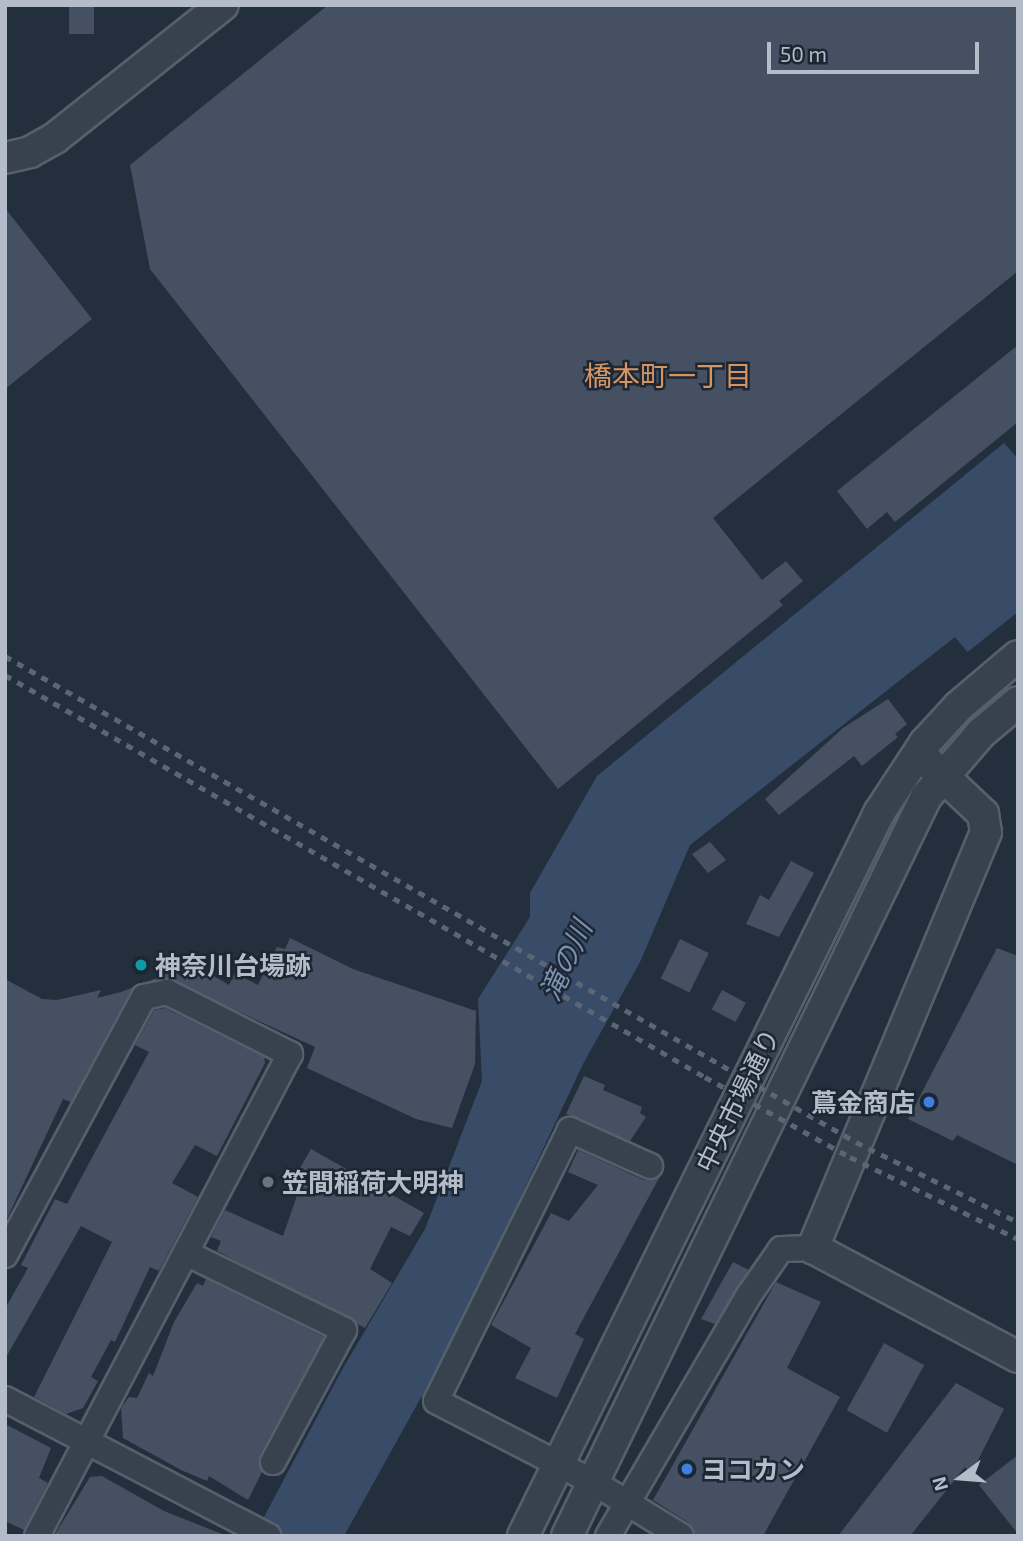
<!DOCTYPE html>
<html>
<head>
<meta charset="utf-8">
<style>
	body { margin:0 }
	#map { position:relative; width:1023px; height:1541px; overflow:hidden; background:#242f3e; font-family:"Exo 2","Noto Sans JP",sans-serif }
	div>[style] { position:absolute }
	.water>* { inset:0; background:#394c67 }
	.pier>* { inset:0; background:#242f3e }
	.building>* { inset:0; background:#455162; transform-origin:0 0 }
	.roads { filter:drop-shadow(2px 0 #565f6c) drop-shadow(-2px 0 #565f6c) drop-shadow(0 2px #565f6c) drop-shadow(0 -2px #565f6c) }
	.minor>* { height:24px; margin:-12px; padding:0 12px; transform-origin:12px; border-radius:12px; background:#38414e }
	.tertiary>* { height:30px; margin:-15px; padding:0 15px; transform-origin:15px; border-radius:15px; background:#38414e }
	.rail>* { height:5px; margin-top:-2.5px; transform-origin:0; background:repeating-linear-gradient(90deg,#5a6575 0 7px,transparent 0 14px) }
	.dots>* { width:19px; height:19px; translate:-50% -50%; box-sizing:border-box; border:4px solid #1d2633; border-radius:50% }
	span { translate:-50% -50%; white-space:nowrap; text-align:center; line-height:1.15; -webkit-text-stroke:5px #1d2633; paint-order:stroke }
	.poi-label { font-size:26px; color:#b4bcc9; font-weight:700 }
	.left { translate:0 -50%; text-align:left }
	.right { translate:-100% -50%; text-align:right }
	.street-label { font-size:26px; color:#b4bcc9 }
	.neighbourhood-label { font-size:28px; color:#d59563 }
	.water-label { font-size:28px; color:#7c92b1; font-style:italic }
	.frame { position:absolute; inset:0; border:7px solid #b4bcc9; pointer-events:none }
	.north { position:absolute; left:925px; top:1443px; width:70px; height:70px; -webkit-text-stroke:5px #1d2633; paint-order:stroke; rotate:254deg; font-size:19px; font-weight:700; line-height:28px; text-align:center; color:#b4bcc9 }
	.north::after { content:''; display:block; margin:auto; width:24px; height:32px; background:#b4bcc9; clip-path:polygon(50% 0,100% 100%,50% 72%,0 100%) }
	.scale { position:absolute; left:767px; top:42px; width:212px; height:32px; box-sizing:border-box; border:4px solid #b4bcc9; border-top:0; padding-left:9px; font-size:21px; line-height:24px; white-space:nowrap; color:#b4bcc9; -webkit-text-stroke:5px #1d2633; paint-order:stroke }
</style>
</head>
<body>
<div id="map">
	<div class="water">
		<div style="clip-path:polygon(1004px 443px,1018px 459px,1018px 713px,955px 637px,690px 845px,640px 962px,583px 1064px,454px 1338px,344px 1536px,254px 1536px,343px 1368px,425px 1229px,482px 1081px,478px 999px,530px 917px,530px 893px,597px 776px)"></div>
	</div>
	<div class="pier">
		<div style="clip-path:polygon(1018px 612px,1018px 716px,965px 654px)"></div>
	</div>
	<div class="building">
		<div style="left:69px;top:5px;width:25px;height:29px"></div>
		<div style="clip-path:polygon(328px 5px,1018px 5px,1018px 271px,713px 518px,762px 580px,786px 561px,803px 581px,779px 601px,783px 605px,558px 789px,150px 269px,130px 165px)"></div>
		<div style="clip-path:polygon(5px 208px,92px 319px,5px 389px)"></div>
		<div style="clip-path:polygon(1018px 345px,1018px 422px,895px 522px,887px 512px,867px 529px,837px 491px)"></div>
		<div style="clip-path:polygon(888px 699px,907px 724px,895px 734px,898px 737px,862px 766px,854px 756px,779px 815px,765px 799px,843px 728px)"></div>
		<div style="clip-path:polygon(710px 842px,726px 860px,708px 873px,692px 854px)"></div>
		<div style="clip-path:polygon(791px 861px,814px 873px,779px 937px,746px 924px,760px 895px,769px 900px)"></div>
		<div style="clip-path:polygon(290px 938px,353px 969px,476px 1011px,475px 1064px,452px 1128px,416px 1119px,307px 1068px,315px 1047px,164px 977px,131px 990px,71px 1102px,63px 1099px,5px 1223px,5px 979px,42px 999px,57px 1000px,101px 990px,97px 998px,121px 992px,193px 964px,229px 985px,235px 973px,258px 985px,277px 947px,285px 949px)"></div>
		<div style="left:680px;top:939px;width:32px;height:44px;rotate:26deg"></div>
		<div style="clip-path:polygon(997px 948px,1018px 956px,1018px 1165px,957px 1135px,953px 1141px,908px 1119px)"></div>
		<div style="left:722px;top:990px;width:27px;height:22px;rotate:28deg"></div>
		<div style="clip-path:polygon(165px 1008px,264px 1057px,265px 1063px,217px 1156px,195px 1145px,172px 1183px,198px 1197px,159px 1271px,150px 1267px,115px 1342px,111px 1340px,91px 1377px,98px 1381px,83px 1408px,66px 1414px,34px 1397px,112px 1242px,81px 1226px,5px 1359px,5px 1309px,28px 1268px,21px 1265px,55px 1199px,67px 1204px,149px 1052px,135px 1045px,154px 1010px)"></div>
		<div style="clip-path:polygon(584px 1076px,605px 1085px,603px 1090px,642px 1107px,640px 1113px,646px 1117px,630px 1141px,566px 1114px)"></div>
		<div style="clip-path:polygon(311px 1149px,424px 1213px,410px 1236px,391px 1227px,370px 1269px,392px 1283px,365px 1328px,217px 1251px,221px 1241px,211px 1237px,225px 1210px,283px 1236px,303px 1178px,296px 1175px)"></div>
		<div style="clip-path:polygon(578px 1150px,644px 1180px,659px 1178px,575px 1334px,584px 1339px,557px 1398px,515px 1378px,531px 1348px,491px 1325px,551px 1213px,569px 1221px,598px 1185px,568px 1172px)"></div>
		<div style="clip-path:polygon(733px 1262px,749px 1270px,715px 1324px,701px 1319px)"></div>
		<div style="clip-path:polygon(206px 1279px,324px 1337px,260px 1455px,262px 1472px,248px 1500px,209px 1476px,207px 1481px,181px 1470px,123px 1438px,121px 1408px,129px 1397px,137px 1398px,149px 1373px,153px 1376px,174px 1322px,197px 1283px,203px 1286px)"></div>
		<div style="clip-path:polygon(776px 1282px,821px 1302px,787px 1368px,840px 1397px,763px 1536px,696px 1536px,689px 1523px,653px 1500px)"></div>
		<div style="left:884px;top:1343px;width:46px;height:77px;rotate:29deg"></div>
		<div style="clip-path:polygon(956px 1383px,1004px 1409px,971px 1474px,965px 1467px,910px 1536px,838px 1536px)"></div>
		<div style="clip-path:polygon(5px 1424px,51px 1448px,39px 1478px,48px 1483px,24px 1530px,5px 1521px)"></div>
		<div style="clip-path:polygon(1018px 1455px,1018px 1534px,979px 1485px)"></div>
		<div style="clip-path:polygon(102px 1476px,164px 1511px,227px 1536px,54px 1536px,90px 1477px)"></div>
	</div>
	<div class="roads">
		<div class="minor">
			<div style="left:650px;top:1166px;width:88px;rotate:-155.8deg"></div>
			<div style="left:570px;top:1130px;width:302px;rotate:116.3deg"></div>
			<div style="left:436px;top:1401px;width:177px;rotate:27.3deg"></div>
			<div style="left:593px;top:1482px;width:103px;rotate:31.5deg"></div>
			<div style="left:186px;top:1253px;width:176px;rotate:26deg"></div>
			<div style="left:344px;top:1330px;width:150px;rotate:118.3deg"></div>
			<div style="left:5px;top:1255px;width:293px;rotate:-61.7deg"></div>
			<div style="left:144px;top:997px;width:24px;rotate:-12deg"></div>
			<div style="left:167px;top:992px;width:138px;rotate:26.8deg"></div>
			<div style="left:290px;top:1054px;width:544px;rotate:117.69deg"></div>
			<div style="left:5px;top:1399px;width:297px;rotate:27.5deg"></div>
			<div style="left:608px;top:1536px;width:279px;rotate:-59.7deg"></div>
			<div style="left:749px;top:1295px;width:56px;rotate:-55.2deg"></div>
			<div style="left:781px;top:1249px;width:32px;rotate:-2deg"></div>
		</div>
		<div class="tertiary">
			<div style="left:5px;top:158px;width:26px;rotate:-13deg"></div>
			<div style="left:30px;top:152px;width:29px;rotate:-29deg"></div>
			<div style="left:55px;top:138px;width:214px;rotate:-38.4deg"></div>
			<div style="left:928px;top:762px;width:76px;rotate:43.4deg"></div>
			<div style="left:983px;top:814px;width:18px;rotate:81deg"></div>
			<div style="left:986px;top:832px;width:451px;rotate:112.6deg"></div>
			<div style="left:813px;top:1248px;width:232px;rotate:28deg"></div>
			<div style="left:523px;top:1536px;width:806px;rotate:-63.78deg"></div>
			<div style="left:879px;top:813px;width:84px;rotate:-56.7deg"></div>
			<div style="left:925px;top:743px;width:50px;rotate:-47.4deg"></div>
			<div style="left:959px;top:706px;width:77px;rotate:-40.3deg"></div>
			<div style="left:567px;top:1536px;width:822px;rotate:-64.09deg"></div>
			<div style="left:926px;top:797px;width:84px;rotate:-49.3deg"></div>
			<div style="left:981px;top:733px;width:48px;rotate:-40deg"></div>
		</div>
	</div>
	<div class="rail">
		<div style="left:5px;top:656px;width:980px;rotate:29.73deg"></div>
		<div style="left:856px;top:1142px;width:181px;rotate:26.3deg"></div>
		<div style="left:5px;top:675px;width:807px;rotate:29.87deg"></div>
		<div style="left:705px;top:1077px;width:166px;rotate:28.9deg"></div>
		<div style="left:850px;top:1157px;width:187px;rotate:26deg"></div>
	</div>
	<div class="dots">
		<div style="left:141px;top:965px;background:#0f9aa8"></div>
		<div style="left:929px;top:1102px;background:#3f7fe0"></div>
		<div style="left:268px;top:1182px;background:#6b7280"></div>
		<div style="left:687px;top:1469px;background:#3f7fe0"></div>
	</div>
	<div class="poi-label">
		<span class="left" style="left:155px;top:965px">神奈川台場跡</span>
		<span class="right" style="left:915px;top:1102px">蔦金商店</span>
		<span class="left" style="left:282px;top:1182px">笠間稲荷大明神</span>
		<span class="left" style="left:701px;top:1469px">ヨコカン</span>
	</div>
	<div class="street-label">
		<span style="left:737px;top:1100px;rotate:-64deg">中央市場通り</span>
	</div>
	<div class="neighbourhood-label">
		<span style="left:668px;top:375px">橋本町一丁目</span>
	</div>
	<div class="water-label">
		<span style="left:565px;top:960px;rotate:-65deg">滝の川</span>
	</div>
	<div class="frame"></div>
	<div class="north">N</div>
	<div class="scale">50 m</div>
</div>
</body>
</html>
